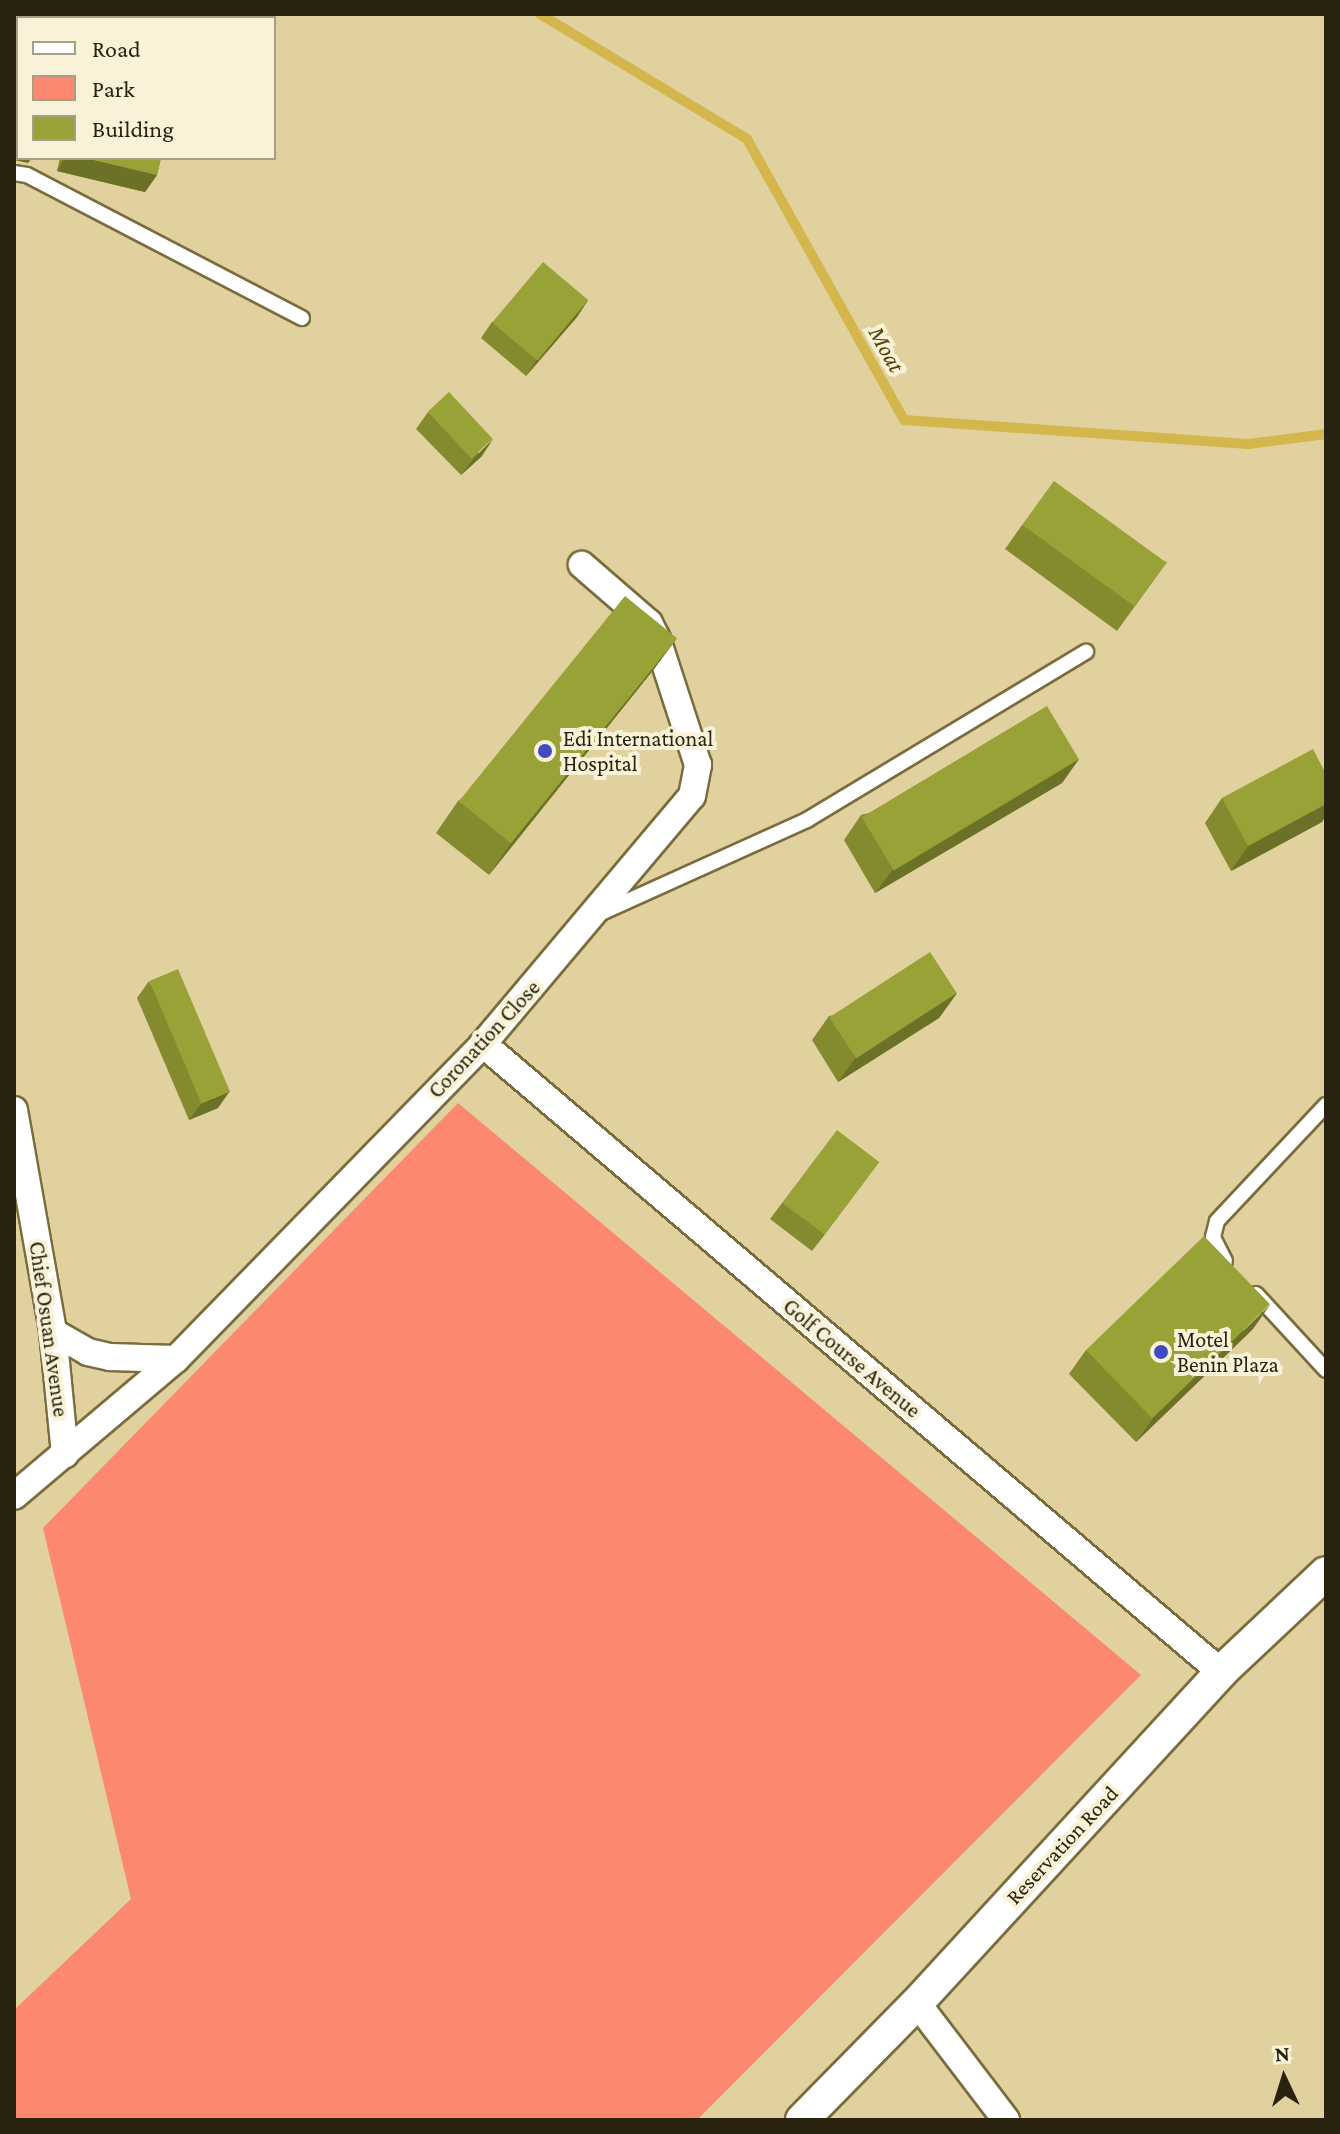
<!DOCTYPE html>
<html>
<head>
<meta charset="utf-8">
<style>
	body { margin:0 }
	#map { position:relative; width:1340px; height:2134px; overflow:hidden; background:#e0d19f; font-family:"Crimson Pro",serif }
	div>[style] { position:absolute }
	.green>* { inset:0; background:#fc896f }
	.stream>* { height:10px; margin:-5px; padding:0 5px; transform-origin:5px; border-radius:5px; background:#d4b74c }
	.roads { filter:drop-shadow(2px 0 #796c3d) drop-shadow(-2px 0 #796c3d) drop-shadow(0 2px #796c3d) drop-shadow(0 -2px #796c3d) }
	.service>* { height:14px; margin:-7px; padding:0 7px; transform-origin:7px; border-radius:7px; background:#fff }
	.minor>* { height:26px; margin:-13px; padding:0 13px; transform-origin:13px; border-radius:13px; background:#fff }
	.tertiary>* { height:32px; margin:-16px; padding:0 16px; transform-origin:16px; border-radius:16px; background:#fff }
	.wall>* { inset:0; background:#848b2f }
	.shaded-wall>* { inset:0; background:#6b7126; transform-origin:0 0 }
	.building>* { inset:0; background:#99a237; transform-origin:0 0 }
	.dots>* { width:22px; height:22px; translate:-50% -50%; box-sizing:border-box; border:4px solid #f9f2d9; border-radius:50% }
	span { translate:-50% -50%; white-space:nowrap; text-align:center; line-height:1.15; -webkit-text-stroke:8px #f9f2d9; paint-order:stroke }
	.poi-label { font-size:22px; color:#28220e }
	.left { translate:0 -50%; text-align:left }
	.street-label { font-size:22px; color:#28220e }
	.water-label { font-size:24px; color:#514204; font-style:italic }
	.frame { position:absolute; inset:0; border:16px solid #28220e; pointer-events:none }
	.legend { position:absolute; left:16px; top:16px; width:260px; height:144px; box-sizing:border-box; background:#f9f2d9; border:2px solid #a59f88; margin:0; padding:10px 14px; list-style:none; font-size:24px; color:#28220e }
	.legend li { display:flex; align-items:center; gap:16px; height:40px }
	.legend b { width:40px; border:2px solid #a59f88 }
	.north { position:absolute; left:1244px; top:2038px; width:80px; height:80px; -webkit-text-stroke:6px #f9f2d9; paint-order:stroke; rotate:356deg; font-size:22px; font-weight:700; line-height:32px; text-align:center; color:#28220e }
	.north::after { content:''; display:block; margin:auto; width:28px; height:36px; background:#28220e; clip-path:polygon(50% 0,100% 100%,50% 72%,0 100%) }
</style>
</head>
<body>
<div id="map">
	<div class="green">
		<div style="clip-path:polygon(458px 1103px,1141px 1675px,697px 2120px,14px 2120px,14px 2010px,131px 1899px,43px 1528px)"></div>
	</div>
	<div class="stream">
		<div style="left:540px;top:14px;width:242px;rotate:31.1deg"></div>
		<div style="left:747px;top:139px;width:322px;rotate:60.8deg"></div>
		<div style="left:904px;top:420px;width:345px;rotate:4deg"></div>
		<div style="left:1248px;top:444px;width:79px;rotate:-7.3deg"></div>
	</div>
	<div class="roads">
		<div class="service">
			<div style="left:152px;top:14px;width:14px;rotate:17deg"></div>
			<div style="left:14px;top:173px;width:13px;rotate:9deg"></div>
			<div style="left:27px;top:175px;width:310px;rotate:27.5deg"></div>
			<div style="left:601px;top:913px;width:226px;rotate:-24.3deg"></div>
			<div style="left:807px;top:820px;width:326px;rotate:-31.1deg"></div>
			<div style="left:1225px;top:1261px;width:27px;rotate:-117deg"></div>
			<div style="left:1213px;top:1237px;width:16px;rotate:-76deg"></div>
			<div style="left:1217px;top:1221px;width:159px;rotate:-46.8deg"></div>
			<div style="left:1256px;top:1294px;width:103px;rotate:47.4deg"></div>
		</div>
		<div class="minor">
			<div style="left:483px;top:1044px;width:969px;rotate:40.4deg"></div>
			<div style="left:14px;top:1110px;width:225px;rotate:80deg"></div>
			<div style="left:53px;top:1332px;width:123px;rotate:84.4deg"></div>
			<div style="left:53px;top:1332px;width:40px;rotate:29.7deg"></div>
			<div style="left:88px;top:1352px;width:23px;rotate:13deg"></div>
			<div style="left:110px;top:1357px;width:66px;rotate:1.7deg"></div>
			<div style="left:14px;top:1496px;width:212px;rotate:-40.2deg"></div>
			<div style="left:176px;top:1359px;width:440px;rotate:-45.7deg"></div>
			<div style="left:483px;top:1044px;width:324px;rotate:-49.9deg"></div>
			<div style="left:692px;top:796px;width:32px;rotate:-79deg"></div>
			<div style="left:698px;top:765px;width:133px;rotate:-108deg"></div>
			<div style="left:657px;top:639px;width:18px;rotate:-117deg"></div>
			<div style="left:649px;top:623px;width:89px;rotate:-139.1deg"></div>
			<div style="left:917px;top:2003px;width:147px;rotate:52.7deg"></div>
		</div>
		<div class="tertiary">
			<div style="left:802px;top:2120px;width:164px;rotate:-45.5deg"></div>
			<div style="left:917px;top:2003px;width:449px;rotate:-47.4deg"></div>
			<div style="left:1221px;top:1672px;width:144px;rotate:-43.3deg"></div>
		</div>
	</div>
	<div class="wall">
		<div style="clip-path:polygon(60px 158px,161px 158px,157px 175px,145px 192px,57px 171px)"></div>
		<div style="clip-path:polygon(588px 300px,577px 317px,526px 376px,481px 338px,492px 322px)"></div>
		<div style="clip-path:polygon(428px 412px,482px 456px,461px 475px,416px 429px)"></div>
		<div style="clip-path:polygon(1022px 525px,1167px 562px,1117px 631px,1005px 549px)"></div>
		<div style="clip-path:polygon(677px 638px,654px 669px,489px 875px,436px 833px,458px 801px)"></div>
		<div style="clip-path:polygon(1079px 759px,1062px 783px,875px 893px,844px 840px,861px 815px)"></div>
		<div style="clip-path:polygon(1326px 774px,1326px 815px,1322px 822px,1231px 871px,1205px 823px,1222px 798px)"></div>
		<div style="clip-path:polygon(149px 981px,218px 1108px,189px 1120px,137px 998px)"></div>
		<div style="clip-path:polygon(957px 993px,939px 1018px,838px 1082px,812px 1040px,829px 1016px)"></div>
		<div style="clip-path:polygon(867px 1178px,812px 1251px,770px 1219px,782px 1203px)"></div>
		<div style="clip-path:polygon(1253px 1329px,1136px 1442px,1069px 1374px,1086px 1350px)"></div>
	</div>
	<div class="shaded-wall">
		<div style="left:14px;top:48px;width:4px;height:20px;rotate:14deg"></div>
		<div style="clip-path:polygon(14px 140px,18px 141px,18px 158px,32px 158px,28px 163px,14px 160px)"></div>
		<div style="clip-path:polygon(65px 158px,85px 158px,157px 175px,145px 192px,57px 171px)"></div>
		<div style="clip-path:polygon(588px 300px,577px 317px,526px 376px,537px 359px)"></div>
		<div style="clip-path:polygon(493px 439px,482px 456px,461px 475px,473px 459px)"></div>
		<div style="clip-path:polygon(677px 638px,654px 669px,489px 875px,511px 843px)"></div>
		<div style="clip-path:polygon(1079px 759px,1062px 783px,875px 893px,893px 869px)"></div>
		<div style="clip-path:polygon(1326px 804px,1326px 815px,1322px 822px,1231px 871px,1248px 846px)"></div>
		<div style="clip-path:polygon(957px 993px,939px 1018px,838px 1082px,856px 1057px)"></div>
		<div style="clip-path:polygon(230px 1091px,218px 1108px,189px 1120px,201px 1104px)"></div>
		<div style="clip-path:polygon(879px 1162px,867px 1178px,812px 1251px,824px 1234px)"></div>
		<div style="clip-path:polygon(1270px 1305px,1253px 1329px,1136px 1442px,1153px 1418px)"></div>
	</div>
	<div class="building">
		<div style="clip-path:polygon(16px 14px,29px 14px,43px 18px,18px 18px,18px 49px,14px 48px,14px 20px)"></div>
		<div style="left:14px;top:98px;width:4px;height:42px;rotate:14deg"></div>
		<div style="clip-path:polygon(85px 158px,161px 158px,157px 175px)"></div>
		<div style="left:543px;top:262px;width:59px;height:79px;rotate:40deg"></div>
		<div style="left:449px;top:392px;width:64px;height:29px;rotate:47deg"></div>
		<div style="left:1054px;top:481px;width:139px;height:54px;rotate:36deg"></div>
		<div style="left:625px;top:596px;width:67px;height:264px;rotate:39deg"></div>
		<div style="left:1047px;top:706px;width:62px;height:216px;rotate:59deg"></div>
		<div style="clip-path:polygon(1313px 749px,1326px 774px,1326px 804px,1248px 846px,1222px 798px)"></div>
		<div style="left:930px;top:952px;width:49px;height:120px;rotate:57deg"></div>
		<div style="left:178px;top:969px;width:133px;height:31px;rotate:67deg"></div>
		<div style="left:837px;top:1130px;width:53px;height:91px;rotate:37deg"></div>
		<div style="left:1204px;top:1236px;width:95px;height:164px;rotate:46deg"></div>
	</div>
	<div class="dots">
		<div style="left:545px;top:751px;background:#414abf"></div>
		<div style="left:1161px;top:1352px;background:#414abf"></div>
	</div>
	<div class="poi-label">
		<span class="left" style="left:563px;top:751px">Edi International<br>Hospital</span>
		<span class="left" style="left:1177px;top:1352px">Motel<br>Benin Plaza</span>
	</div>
	<div class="street-label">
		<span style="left:484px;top:1039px;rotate:-47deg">Coronation Close</span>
		<span style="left:49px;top:1329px;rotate:82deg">Chief Osuan Avenue</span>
		<span style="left:852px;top:1358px;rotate:40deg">Golf Course Avenue</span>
		<span style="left:1062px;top:1845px;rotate:-47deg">Reservation Road</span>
	</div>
	<div class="water-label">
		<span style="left:887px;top:349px;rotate:61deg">Moat</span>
	</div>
	<div class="frame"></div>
	<ul class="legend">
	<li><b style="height:10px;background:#fff"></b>Road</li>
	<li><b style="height:22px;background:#fc896f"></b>Park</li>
	<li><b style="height:22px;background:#99a237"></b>Building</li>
	</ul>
	<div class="north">N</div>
</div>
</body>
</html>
